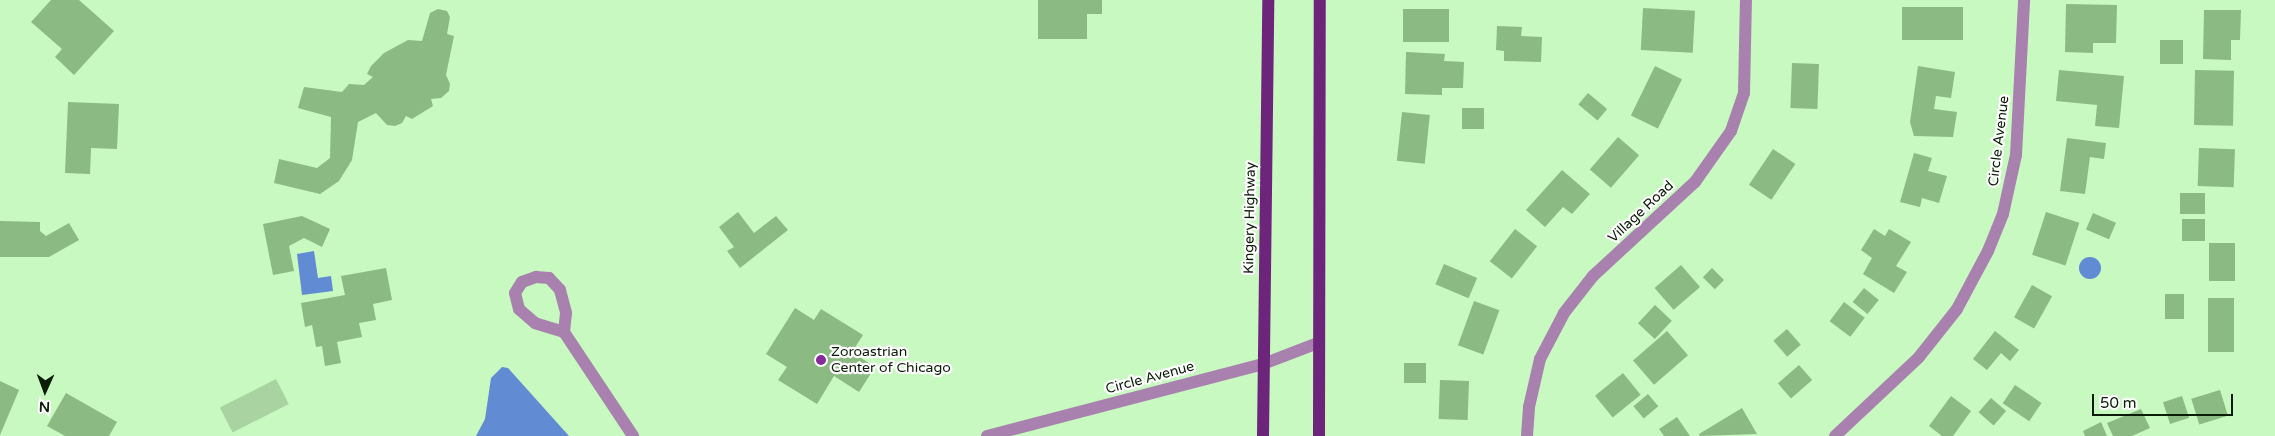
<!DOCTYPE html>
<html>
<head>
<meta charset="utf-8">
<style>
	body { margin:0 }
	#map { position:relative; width:2275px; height:436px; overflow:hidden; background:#c8f9c0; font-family:"Varela Round",sans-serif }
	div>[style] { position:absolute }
	.green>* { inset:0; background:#a9d4a2; transform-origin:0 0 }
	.water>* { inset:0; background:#618bd3 }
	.round { border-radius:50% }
	.building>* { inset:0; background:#8bba83; transform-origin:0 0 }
	.minor>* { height:12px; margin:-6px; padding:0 6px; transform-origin:6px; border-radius:6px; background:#a881af }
	.primary>* { height:12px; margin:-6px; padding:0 6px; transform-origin:6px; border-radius:6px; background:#6d247b }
	.dots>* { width:14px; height:14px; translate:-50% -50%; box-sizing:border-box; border:2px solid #fff; border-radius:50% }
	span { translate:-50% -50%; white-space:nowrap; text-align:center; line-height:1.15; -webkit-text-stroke:4.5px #fff; paint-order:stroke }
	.street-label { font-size:14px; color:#0b1d08 }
	.poi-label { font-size:14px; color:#0b1d08 }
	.left { translate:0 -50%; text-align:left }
	.north { position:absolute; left:20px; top:366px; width:50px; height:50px; -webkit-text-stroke:4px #fff; paint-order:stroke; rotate:182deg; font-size:14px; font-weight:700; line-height:20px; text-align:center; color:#0b1d08 }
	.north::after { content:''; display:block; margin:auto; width:18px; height:22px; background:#0b1d08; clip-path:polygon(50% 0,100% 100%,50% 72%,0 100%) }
	.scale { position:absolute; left:2092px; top:394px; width:141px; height:22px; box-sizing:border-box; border:2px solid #0b1d08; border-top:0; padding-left:6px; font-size:15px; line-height:18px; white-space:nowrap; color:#0b1d08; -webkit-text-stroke:4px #fff; paint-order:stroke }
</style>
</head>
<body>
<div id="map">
	<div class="green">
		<div style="left:276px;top:379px;width:28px;height:63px;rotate:63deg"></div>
	</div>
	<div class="water">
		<div style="clip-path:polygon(314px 251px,318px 278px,331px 276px,333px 291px,302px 295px,297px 254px)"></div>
		<div class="round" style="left:2079px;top:257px;width:22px;height:22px"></div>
		<div style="clip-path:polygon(502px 367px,508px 368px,569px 436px,476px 436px,485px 419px,491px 378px)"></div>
	</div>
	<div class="building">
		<div style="clip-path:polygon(51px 0,79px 0,114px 31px,74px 75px,55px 57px,62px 49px,31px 22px)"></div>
		<div style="clip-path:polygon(1038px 0,1102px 0,1102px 14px,1087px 14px,1087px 39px,1038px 39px)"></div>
		<div style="clip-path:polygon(2066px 4px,2117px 5px,2116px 43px,2093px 43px,2093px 53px,2065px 52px)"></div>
		<div style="left:1902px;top:7px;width:61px;height:33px"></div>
		<div style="left:1643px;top:8px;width:52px;height:42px;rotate:3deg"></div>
		<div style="clip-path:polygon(438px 9px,447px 11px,450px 17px,447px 34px,454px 36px,446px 75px,450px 84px,449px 91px,441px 98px,431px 99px,433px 106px,412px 119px,406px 116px,402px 123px,395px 126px,387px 125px,376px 113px,358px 122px,352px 160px,339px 181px,320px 194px,274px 183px,279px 159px,317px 168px,330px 158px,331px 117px,298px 108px,304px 87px,342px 92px,349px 84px,364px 85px,373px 77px,367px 74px,371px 66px,384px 53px,408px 40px,422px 41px,430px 13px)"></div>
		<div style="left:1403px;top:9px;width:46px;height:33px"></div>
		<div style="clip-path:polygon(2204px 10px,2241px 10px,2240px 40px,2231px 40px,2231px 60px,2203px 59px)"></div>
		<div style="clip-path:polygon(1497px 26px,1522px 27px,1521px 36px,1542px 37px,1541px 62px,1504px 61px,1504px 51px,1496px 50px)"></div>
		<div style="left:2160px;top:40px;width:23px;height:24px"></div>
		<div style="clip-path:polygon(1406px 52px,1445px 54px,1444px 61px,1464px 62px,1463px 88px,1442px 88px,1442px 95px,1405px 94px)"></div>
		<div style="left:1792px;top:63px;width:27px;height:45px;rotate:2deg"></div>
		<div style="left:1655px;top:66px;width:30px;height:55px;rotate:26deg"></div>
		<div style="clip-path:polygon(1918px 66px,1955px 72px,1951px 98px,1936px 96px,1934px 109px,1957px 112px,1953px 137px,1914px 136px,1910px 122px)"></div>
		<div style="clip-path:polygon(2059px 70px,2124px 76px,2119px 128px,2095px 126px,2097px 105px,2056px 101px)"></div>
		<div style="left:2195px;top:70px;width:39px;height:55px;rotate:1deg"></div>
		<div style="left:1588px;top:93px;width:25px;height:15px;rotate:40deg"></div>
		<div style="clip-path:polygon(68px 102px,119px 104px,117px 149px,91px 148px,90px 174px,65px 173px)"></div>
		<div style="left:1462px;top:108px;width:22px;height:21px"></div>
		<div style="left:1402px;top:112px;width:28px;height:49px;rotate:6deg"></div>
		<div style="left:1618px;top:137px;width:28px;height:43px;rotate:41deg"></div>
		<div style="clip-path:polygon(2067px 138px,2106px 143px,2104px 159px,2090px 157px,2085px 194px,2060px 191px)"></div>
		<div style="left:2199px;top:148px;width:36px;height:38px;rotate:2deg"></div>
		<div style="left:1773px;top:149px;width:27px;height:43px;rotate:34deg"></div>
		<div style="clip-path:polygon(1914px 153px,1932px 158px,1928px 171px,1947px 176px,1939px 203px,1922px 198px,1920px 207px,1900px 202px)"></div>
		<div style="clip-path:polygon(1562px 170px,1590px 194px,1572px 214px,1563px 207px,1545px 227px,1526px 210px)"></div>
		<div style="left:2180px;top:193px;width:25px;height:21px"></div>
		<div style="clip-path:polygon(738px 212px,754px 233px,776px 216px,788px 230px,740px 268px,727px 251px,734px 247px,719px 227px)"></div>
		<div style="left:2046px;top:212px;width:35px;height:45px;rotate:18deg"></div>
		<div style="left:2093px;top:213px;width:25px;height:18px;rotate:23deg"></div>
		<div style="clip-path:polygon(302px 216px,330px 229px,322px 247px,304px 238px,289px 246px,294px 271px,273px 275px,263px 224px)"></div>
		<div style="left:2182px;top:219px;width:23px;height:22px"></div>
		<div style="clip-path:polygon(0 221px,40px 222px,40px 231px,46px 236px,69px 223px,79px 240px,49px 257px,0 257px)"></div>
		<div style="left:1515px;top:229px;width:28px;height:41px;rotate:38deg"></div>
		<div style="clip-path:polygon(1874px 229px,1885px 236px,1889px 229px,1911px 242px,1896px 266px,1907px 272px,1894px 293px,1863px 274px,1872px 258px,1861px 250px)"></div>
		<div style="left:2209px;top:243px;width:26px;height:38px"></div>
		<div style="left:1444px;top:264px;width:36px;height:22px;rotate:23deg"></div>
		<div style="left:1681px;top:265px;width:29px;height:35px;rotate:49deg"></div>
		<div style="clip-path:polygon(386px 268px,392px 300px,373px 304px,376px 320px,359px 323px,362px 337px,337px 342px,341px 363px,325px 366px,322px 346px,316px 347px,312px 325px,305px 327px,301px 303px,345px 295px,341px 276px)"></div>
		<div style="left:1712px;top:268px;width:17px;height:13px;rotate:45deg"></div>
		<div style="left:2032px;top:285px;width:23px;height:37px;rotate:29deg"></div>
		<div style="left:1864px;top:288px;width:19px;height:18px;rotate:39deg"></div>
		<div style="left:2165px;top:294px;width:19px;height:25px"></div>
		<div style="left:2208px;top:298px;width:26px;height:54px"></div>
		<div style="left:1474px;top:301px;width:27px;height:47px;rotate:20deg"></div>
		<div style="left:1844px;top:302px;width:26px;height:24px;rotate:37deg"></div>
		<div style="left:1655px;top:305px;width:23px;height:25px;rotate:43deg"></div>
		<div style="clip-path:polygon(795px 308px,814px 320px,821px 309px,863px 335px,852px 352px,875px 367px,859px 392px,834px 376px,817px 404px,778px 380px,787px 367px,766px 354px)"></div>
		<div style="left:1787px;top:329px;width:21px;height:18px;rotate:49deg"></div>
		<div style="left:1667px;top:331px;width:32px;height:45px;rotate:49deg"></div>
		<div style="clip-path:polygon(1995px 331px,2019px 350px,2010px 361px,2001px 353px,1987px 370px,1973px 359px)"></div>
		<div style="left:1404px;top:363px;width:22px;height:20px"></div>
		<div style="left:1799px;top:365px;width:20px;height:28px;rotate:49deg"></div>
		<div style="left:1623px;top:373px;width:28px;height:36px;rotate:51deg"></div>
		<div style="left:1440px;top:380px;width:29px;height:39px;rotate:2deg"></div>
		<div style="clip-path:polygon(0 381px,19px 390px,0 435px)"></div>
		<div style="left:2015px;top:385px;width:32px;height:22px;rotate:34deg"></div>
		<div style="left:2220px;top:390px;width:27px;height:30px;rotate:73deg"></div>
		<div style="clip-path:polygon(66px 393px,117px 422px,109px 436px,65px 436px,47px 426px)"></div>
		<div style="left:1648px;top:394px;width:16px;height:19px;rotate:50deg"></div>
		<div style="clip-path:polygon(1951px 396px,1971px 411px,1953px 436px,1942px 436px,1929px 426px)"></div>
		<div style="left:2182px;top:396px;width:23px;height:20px;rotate:72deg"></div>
		<div style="left:1991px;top:398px;width:20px;height:19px;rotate:41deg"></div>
		<div style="clip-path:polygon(1742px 408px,1757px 434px,1700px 436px,1699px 434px)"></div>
		<div style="clip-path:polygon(2141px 409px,2150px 428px,2132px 436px,2113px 436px,2107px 423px)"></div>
		<div style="clip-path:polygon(1677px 417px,1690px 436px,1664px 436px,1659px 429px)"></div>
		<div style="clip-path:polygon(2101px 422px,2107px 436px,2085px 436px,2083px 431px)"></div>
	</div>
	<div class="minor">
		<div style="left:564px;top:332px;width:30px;rotate:-163deg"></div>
		<div style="left:535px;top:323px;width:21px;rotate:-139deg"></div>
		<div style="left:519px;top:309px;width:16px;rotate:-104deg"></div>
		<div style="left:515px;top:293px;width:13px;rotate:-58deg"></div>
		<div style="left:522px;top:282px;width:15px;rotate:-20deg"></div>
		<div style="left:536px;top:277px;width:13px;rotate:4deg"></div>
		<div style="left:549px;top:278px;width:16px;rotate:47deg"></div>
		<div style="left:560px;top:290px;width:24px;rotate:75deg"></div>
		<div style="left:566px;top:313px;width:19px;rotate:96deg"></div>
		<div style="left:564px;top:332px;width:125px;rotate:56.4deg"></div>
		<div style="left:987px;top:436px;width:285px;rotate:-14.6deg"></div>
		<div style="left:1263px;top:364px;width:59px;rotate:-20.9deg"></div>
		<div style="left:1527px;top:436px;width:29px;rotate:-86deg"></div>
		<div style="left:1529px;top:407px;width:49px;rotate:-77.1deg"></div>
		<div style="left:1540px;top:359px;width:52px;rotate:-62.4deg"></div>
		<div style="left:1564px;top:313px;width:47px;rotate:-51.9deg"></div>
		<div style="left:1593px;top:276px;width:139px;rotate:-42.7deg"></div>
		<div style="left:1695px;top:182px;width:62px;rotate:-54.8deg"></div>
		<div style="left:1731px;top:131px;width:40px;rotate:-71.1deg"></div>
		<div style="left:1744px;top:93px;width:93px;rotate:-88.8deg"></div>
		<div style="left:1835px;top:436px;width:115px;rotate:-43.2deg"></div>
		<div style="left:1919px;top:357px;width:61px;rotate:-51.6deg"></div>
		<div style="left:1957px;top:309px;width:66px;rotate:-61.9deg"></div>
		<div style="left:1988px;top:251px;width:40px;rotate:-68deg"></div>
		<div style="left:2003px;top:214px;width:60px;rotate:-77.6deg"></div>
		<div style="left:2016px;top:155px;width:155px;rotate:-87deg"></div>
	</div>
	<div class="primary">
		<div style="left:1263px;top:436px;width:436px;rotate:-89.3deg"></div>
		<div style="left:1319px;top:436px;width:436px;rotate:-89.9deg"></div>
	</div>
	<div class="dots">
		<div style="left:821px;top:360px;background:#862b97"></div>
	</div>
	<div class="street-label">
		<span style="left:1999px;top:141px;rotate:-83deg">Circle Avenue</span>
		<span style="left:1641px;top:212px;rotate:-43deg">Village Road</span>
		<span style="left:1250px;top:218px;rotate:-89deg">Kingery Highway</span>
		<span style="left:1150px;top:378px;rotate:-15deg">Circle Avenue</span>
	</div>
	<div class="poi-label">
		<span class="left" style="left:831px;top:360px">Zoroastrian<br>Center of Chicago</span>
	</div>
	<div class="north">N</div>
	<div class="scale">50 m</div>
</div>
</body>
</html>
